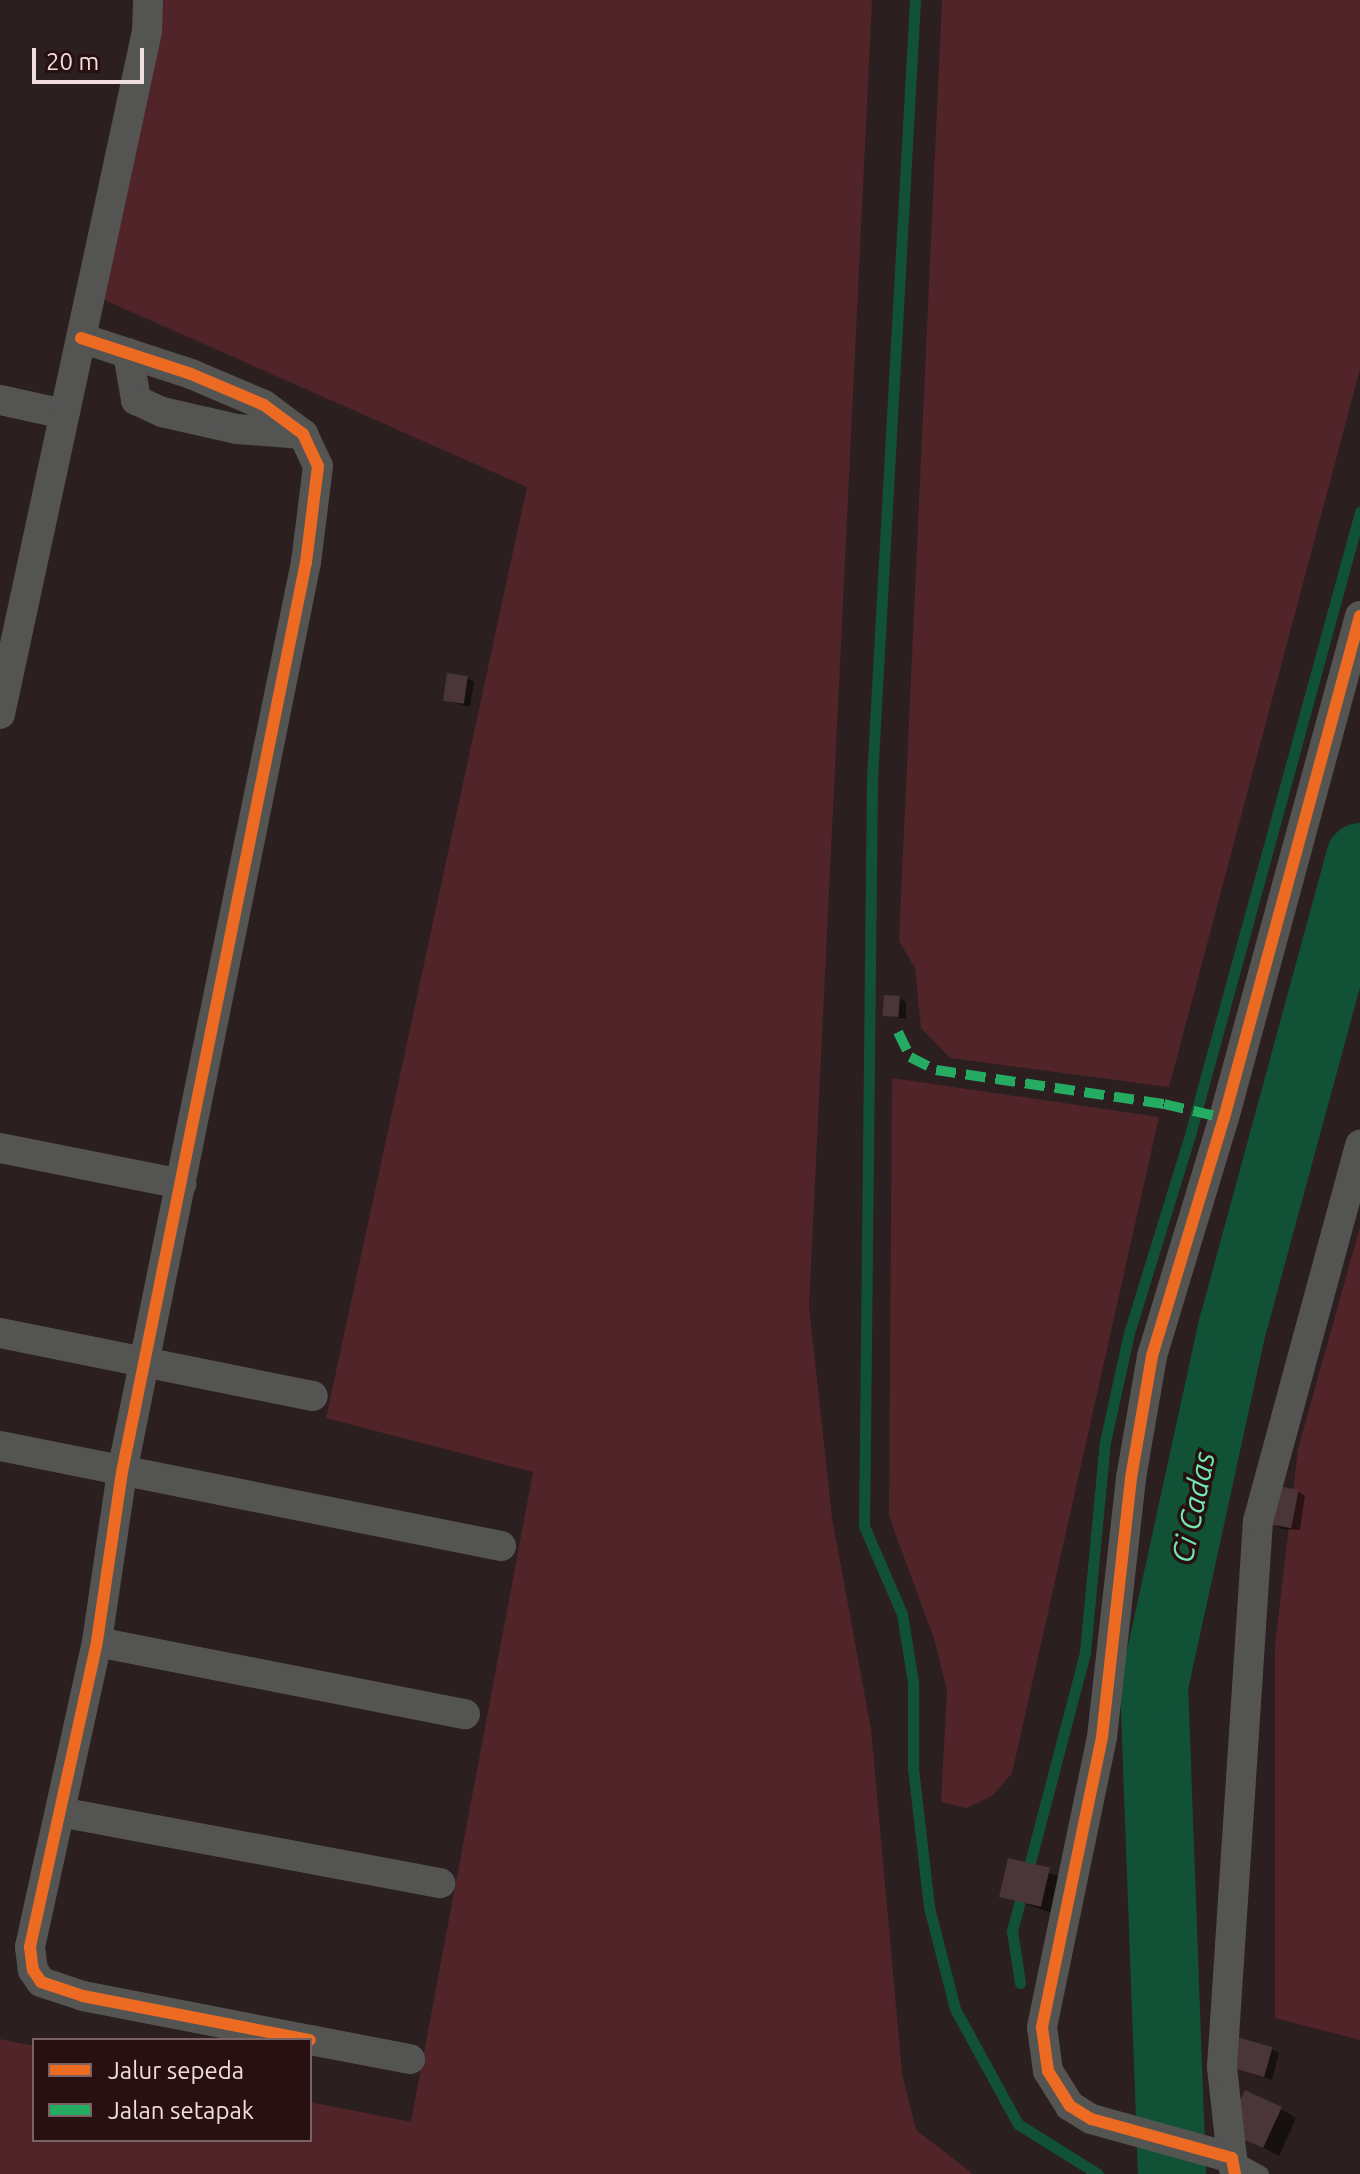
<!DOCTYPE html>
<html>
<head>
<meta charset="utf-8">
<style>
	body { margin:0 }
	#map { position:relative; width:1360px; height:2174px; overflow:hidden; background:#2c1f20; font-family:Ubuntu,sans-serif }
	div>[style] { position:absolute }
	.green>* { inset:0; background:#512429 }
	.shadow>* { inset:0; background:#0007 }
	.stream>* { height:11px; margin:-5.5px; padding:0 5.5px; transform-origin:5.5px; border-radius:5.5px; background:#115237 }
	.river>* { height:68px; margin:-34px; padding:0 34px; transform-origin:34px; border-radius:34px; background:#115237 }
	.building>* { inset:0; background:#4a3538; transform-origin:0 0 }
	.service>* { height:16px; margin:-8px; padding:0 8px; transform-origin:8px; border-radius:8px; background:#545553 }
	.minor>* { height:30px; margin:-15px; padding:0 15px; transform-origin:15px; border-radius:15px; background:#545553 }
	.quiet>* { height:10px; margin-top:-5px; transform-origin:0; background:repeating-linear-gradient(90deg,#26ab63 0 20px,transparent 0 30px) }
	.cycleway>* { height:12px; margin:-6px; padding:0 6px; transform-origin:6px; border-radius:6px; background:#ed6a23 }
	span { translate:-50% -50%; white-space:nowrap; text-align:center; line-height:1.15; -webkit-text-stroke:7px #281012; paint-order:stroke }
	.water-label { font-size:30px; color:#71e8ae; font-style:italic }
	.legend { position:absolute; left:32px; top:2038px; width:280px; height:104px; box-sizing:border-box; background:#281012; border:2px solid #786264; margin:0; padding:10px 14px; list-style:none; font-size:24px; color:#f0dede }
	.legend li { display:flex; align-items:center; gap:16px; height:40px }
	.legend b { width:40px; border:2px solid #786264 }
	.scale { position:absolute; left:32px; top:48px; width:112px; height:36px; box-sizing:border-box; border:4px solid #f0dede; border-top:0; padding-left:10px; font-size:24px; line-height:28px; white-space:nowrap; color:#f0dede; -webkit-text-stroke:6px #281012; paint-order:stroke }
</style>
</head>
<body>
<div id="map">
	<div class="green">
		<div style="clip-path:polygon(164px 0,872px 0,809px 1306px,832px 1518px,871px 1729px,902px 2073px,916px 2130px,973px 2174px,0 2174px,0 2039px,34px 2046px,34px 2140px,310px 2140px,310px 2102px,411px 2122px,533px 1472px,326px 1418px,527px 487px,100px 298px)"></div>
		<div style="clip-path:polygon(942px 0,1360px 0,1360px 369px,1169px 1087px,950px 1058px,921px 1028px,915px 968px,899px 941px)"></div>
		<div style="clip-path:polygon(892px 1078px,1159px 1117px,1012px 1773px,992px 1796px,967px 1808px,941px 1802px,947px 1691px,934px 1639px,889px 1516px)"></div>
		<div style="clip-path:polygon(1360px 1227px,1360px 2040px,1275px 2018px,1275px 1646px,1298px 1449px)"></div>
	</div>
	<div class="shadow">
		<div style="clip-path:polygon(467px 678px,474px 682px,470px 707px,444px 700px)"></div>
		<div style="clip-path:polygon(899px 998px,906px 1002px,906px 1019px,886px 1015px)"></div>
		<div style="clip-path:polygon(1298px 1491px,1305px 1496px,1300px 1530px,1282px 1529px,1275px 1524px)"></div>
		<div style="clip-path:polygon(1009px 1861px,1065px 1878px,1058px 1915px,1001px 1896px)"></div>
		<div style="clip-path:polygon(1272px 2049px,1279px 2053px,1272px 2080px,1230px 2066px)"></div>
		<div style="clip-path:polygon(1281px 2109px,1296px 2118px,1279px 2156px,1241px 2136px)"></div>
	</div>
	<div class="stream">
		<div style="left:915px;top:0;width:779px;rotate:93.16deg"></div>
		<div style="left:872px;top:778px;width:748px;rotate:90.61deg"></div>
		<div style="left:864px;top:1526px;width:96px;rotate:66.6deg"></div>
		<div style="left:902px;top:1614px;width:69px;rotate:80.8deg"></div>
		<div style="left:913px;top:1682px;width:86px;rotate:90deg"></div>
		<div style="left:913px;top:1768px;width:140px;rotate:83.4deg"></div>
		<div style="left:929px;top:1907px;width:105px;rotate:75.7deg"></div>
		<div style="left:955px;top:2009px;width:131px;rotate:61.3deg"></div>
		<div style="left:1018px;top:2124px;width:94px;rotate:32deg"></div>
		<div style="left:1020px;top:1983px;width:53px;rotate:-98.7deg"></div>
		<div style="left:1012px;top:1931px;width:288px;rotate:-75.3deg"></div>
		<div style="left:1085px;top:1652px;width:211px;rotate:-84.6deg"></div>
		<div style="left:1105px;top:1442px;width:112px;rotate:-77.6deg"></div>
		<div style="left:1129px;top:1333px;width:211px;rotate:-72.9deg"></div>
		<div style="left:1191px;top:1131px;width:642px;rotate:-74.73deg"></div>
	</div>
	<div class="river">
		<div style="left:1172px;top:2174px;width:488px;rotate:-92.1deg"></div>
		<div style="left:1154px;top:1686px;width:370px;rotate:-77.7deg"></div>
		<div style="left:1233px;top:1325px;width:485px;rotate:-74.8deg"></div>
	</div>
	<div class="building">
		<div style="left:447px;top:673px;width:21px;height:28px;rotate:8deg"></div>
		<div style="left:884px;top:995px;width:16px;height:21px;rotate:4deg"></div>
		<div style="left:1278px;top:1486px;width:21px;height:39px;rotate:11deg"></div>
		<div style="left:1008px;top:1858px;width:43px;height:40px;rotate:13deg"></div>
		<div style="left:1237px;top:2037px;width:37px;height:31px;rotate:16deg"></div>
		<div style="clip-path:polygon(1245px 2090px,1282px 2107px,1263px 2148px,1238px 2137px,1231px 2121px)"></div>
	</div>
	<div class="service">
		<div style="left:1232px;top:2158px;width:33px;rotate:29deg"></div>
	</div>
	<div class="minor">
		<div style="left:81px;top:338px;width:116px;rotate:18.1deg"></div>
		<div style="left:191px;top:374px;width:79px;rotate:23deg"></div>
		<div style="left:264px;top:405px;width:49px;rotate:36.6deg"></div>
		<div style="left:303px;top:434px;width:35px;rotate:65deg"></div>
		<div style="left:318px;top:466px;width:97px;rotate:97.1deg"></div>
		<div style="left:306px;top:562px;width:928px;rotate:101.43deg"></div>
		<div style="left:122px;top:1472px;width:172px;rotate:98.4deg"></div>
		<div style="left:97px;top:1642px;width:312px;rotate:102.4deg"></div>
		<div style="left:30px;top:1947px;width:23px;rotate:83deg"></div>
		<div style="left:33px;top:1970px;width:14px;rotate:56deg"></div>
		<div style="left:41px;top:1982px;width:44px;rotate:18.4deg"></div>
		<div style="left:83px;top:1996px;width:231px;rotate:11deg"></div>
		<div style="left:128px;top:353px;width:48px;rotate:80.3deg"></div>
		<div style="left:136px;top:400px;width:29px;rotate:25deg"></div>
		<div style="left:162px;top:412px;width:77px;rotate:12.8deg"></div>
		<div style="left:237px;top:429px;width:65px;rotate:4.4deg"></div>
		<div style="left:0;top:400px;width:66px;rotate:12.3deg"></div>
		<div style="left:0;top:714px;width:699px;rotate:-77.85deg"></div>
		<div style="left:147px;top:31px;width:31px;rotate:-88deg"></div>
		<div style="left:0;top:1148px;width:185px;rotate:11.2deg"></div>
		<div style="left:0;top:1333px;width:319px;rotate:11.4deg"></div>
		<div style="left:0;top:1446px;width:511px;rotate:11.29deg"></div>
		<div style="left:97px;top:1642px;width:375px;rotate:11.1deg"></div>
		<div style="left:60px;top:1812px;width:387px;rotate:10.6deg"></div>
		<div style="left:310px;top:2040px;width:102px;rotate:10.8deg"></div>
		<div style="left:1232px;top:2158px;width:92px;rotate:-96.3deg"></div>
		<div style="left:1222px;top:2067px;width:547px;rotate:-86.23deg"></div>
		<div style="left:1258px;top:1521px;width:390px;rotate:-74.8deg"></div>
		<div style="left:1235px;top:2174px;width:16px;rotate:-101deg"></div>
		<div style="left:1232px;top:2158px;width:146px;rotate:-164.5deg"></div>
		<div style="left:1091px;top:2119px;width:25px;rotate:-148deg"></div>
		<div style="left:1070px;top:2106px;width:41px;rotate:-122.2deg"></div>
		<div style="left:1048px;top:2071px;width:44px;rotate:-97.8deg"></div>
		<div style="left:1042px;top:2027px;width:296px;rotate:-78.3deg"></div>
		<div style="left:1102px;top:1737px;width:261px;rotate:-83.6deg"></div>
		<div style="left:1131px;top:1478px;width:124px;rotate:-80.2deg"></div>
		<div style="left:1152px;top:1356px;width:249px;rotate:-73.2deg"></div>
		<div style="left:1224px;top:1118px;width:520px;rotate:-74.84deg"></div>
	</div>
	<div class="quiet">
		<div style="left:898px;top:1032px;width:28px;rotate:64deg"></div>
		<div style="left:910px;top:1057px;width:29px;rotate:27deg"></div>
		<div style="left:936px;top:1070px;width:231px;rotate:8.5deg"></div>
		<div style="left:1164px;top:1104px;width:62px;rotate:13.1deg"></div>
	</div>
	<div class="cycleway">
		<div style="left:81px;top:338px;width:116px;rotate:18.1deg"></div>
		<div style="left:191px;top:374px;width:79px;rotate:23deg"></div>
		<div style="left:264px;top:405px;width:49px;rotate:36.6deg"></div>
		<div style="left:303px;top:434px;width:35px;rotate:65deg"></div>
		<div style="left:318px;top:466px;width:97px;rotate:97.1deg"></div>
		<div style="left:306px;top:562px;width:928px;rotate:101.43deg"></div>
		<div style="left:122px;top:1472px;width:172px;rotate:98.4deg"></div>
		<div style="left:97px;top:1642px;width:312px;rotate:102.4deg"></div>
		<div style="left:30px;top:1947px;width:23px;rotate:83deg"></div>
		<div style="left:33px;top:1970px;width:14px;rotate:56deg"></div>
		<div style="left:41px;top:1982px;width:44px;rotate:18.4deg"></div>
		<div style="left:83px;top:1996px;width:231px;rotate:11deg"></div>
		<div style="left:1235px;top:2174px;width:16px;rotate:-101deg"></div>
		<div style="left:1232px;top:2158px;width:146px;rotate:-164.5deg"></div>
		<div style="left:1091px;top:2119px;width:25px;rotate:-148deg"></div>
		<div style="left:1070px;top:2106px;width:41px;rotate:-122.2deg"></div>
		<div style="left:1048px;top:2071px;width:44px;rotate:-97.8deg"></div>
		<div style="left:1042px;top:2027px;width:296px;rotate:-78.3deg"></div>
		<div style="left:1102px;top:1737px;width:261px;rotate:-83.6deg"></div>
		<div style="left:1131px;top:1478px;width:124px;rotate:-80.2deg"></div>
		<div style="left:1152px;top:1356px;width:249px;rotate:-73.2deg"></div>
		<div style="left:1224px;top:1118px;width:520px;rotate:-74.84deg"></div>
	</div>
	<div class="water-label">
		<span style="left:1193px;top:1507px;rotate:-78deg">Ci Cadas</span>
	</div>
	<ul class="legend">
	<li><b style="height:10px;background:#ed6a23"></b>Jalur sepeda</li>
	<li><b style="height:10px;background:#26ab63"></b>Jalan setapak</li>
	</ul>
	<div class="scale">20 m</div>
</div>
</body>
</html>
